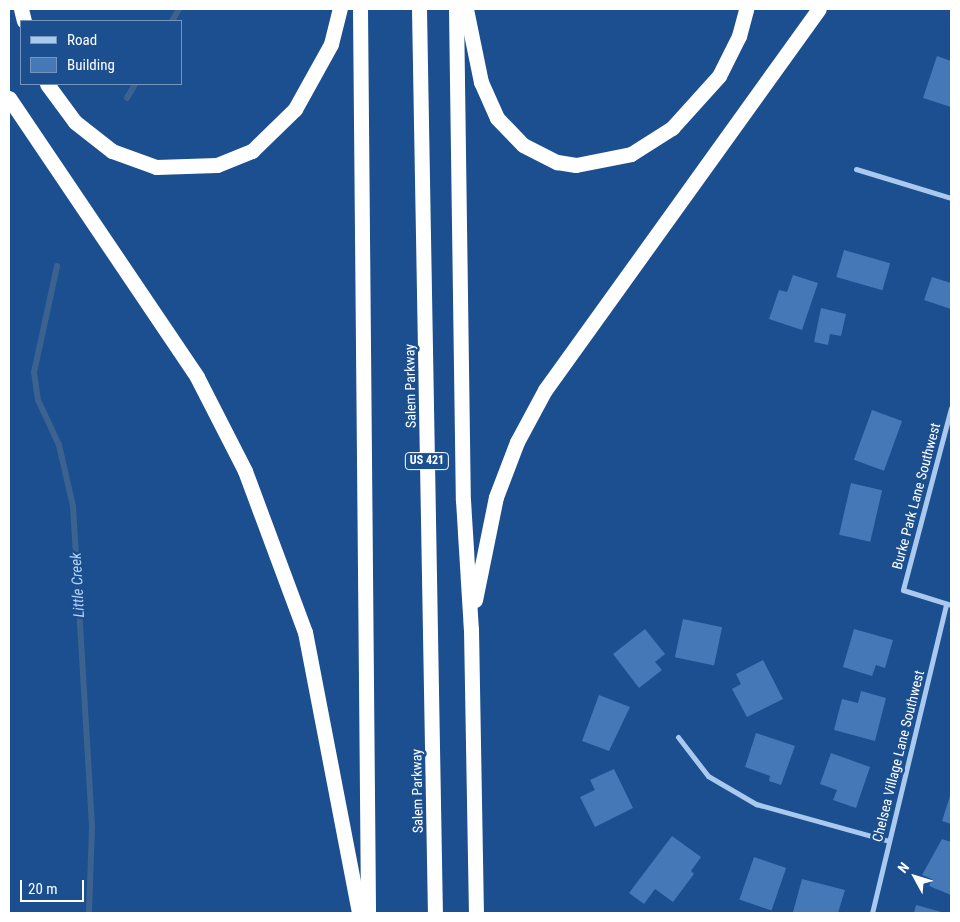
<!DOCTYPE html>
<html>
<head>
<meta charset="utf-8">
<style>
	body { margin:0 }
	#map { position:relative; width:960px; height:922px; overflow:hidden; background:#1b4f8f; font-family:"Roboto Condensed",sans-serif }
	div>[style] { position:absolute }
	.stream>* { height:6px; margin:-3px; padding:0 3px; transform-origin:3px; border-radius:3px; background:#3c6290 }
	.building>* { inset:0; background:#4478b7; transform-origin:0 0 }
	.minor>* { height:5px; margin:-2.5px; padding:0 2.5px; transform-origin:2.5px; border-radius:2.5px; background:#a9c9ee }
	.motorway>* { height:15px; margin:-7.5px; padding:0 7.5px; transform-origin:7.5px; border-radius:7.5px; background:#fff }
	span { translate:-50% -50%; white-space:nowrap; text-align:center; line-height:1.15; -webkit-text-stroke:5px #1b4f8f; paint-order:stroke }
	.shield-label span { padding:1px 4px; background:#1b4f8f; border:1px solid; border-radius:4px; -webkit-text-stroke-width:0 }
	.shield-label { font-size:12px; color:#fff; font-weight:700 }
	.street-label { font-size:14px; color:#fff }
	.water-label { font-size:15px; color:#b5d3f5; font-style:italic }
	.frame { position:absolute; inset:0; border:10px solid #fff; pointer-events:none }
	.legend { position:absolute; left:20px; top:20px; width:162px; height:65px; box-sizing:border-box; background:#1b4f8f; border:1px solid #7695bc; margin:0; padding:6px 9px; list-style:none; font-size:15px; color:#fff }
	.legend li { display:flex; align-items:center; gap:10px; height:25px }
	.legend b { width:25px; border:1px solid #7695bc }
	.north { position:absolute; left:890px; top:852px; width:50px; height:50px; -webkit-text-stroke:4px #1b4f8f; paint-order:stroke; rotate:309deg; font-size:14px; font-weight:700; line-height:20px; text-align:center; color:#fff }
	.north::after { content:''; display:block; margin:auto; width:18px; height:22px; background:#fff; clip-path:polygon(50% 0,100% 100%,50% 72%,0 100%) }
	.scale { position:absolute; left:20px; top:880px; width:64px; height:22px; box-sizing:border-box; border:2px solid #fff; border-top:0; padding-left:6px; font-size:15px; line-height:18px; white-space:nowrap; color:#fff; -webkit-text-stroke:4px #1b4f8f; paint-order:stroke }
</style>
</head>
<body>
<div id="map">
	<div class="stream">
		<div style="left:172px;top:21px;width:14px;rotate:-60deg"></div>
		<div style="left:127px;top:98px;width:16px;rotate:-60deg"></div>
		<div style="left:57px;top:266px;width:108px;rotate:102.2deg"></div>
		<div style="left:34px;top:372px;width:28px;rotate:82deg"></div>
		<div style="left:38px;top:400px;width:50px;rotate:65deg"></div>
		<div style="left:59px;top:445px;width:63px;rotate:77.1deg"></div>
		<div style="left:73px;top:506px;width:322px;rotate:86.6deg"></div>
		<div style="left:92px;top:827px;width:86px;rotate:92deg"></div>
	</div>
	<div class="building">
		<div style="clip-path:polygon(937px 56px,951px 61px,951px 107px,923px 98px)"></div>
		<div style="left:844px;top:250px;width:48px;height:28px;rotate:16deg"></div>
		<div style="clip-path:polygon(793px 275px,818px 283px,802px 330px,769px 319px,779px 290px,787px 292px)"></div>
		<div style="clip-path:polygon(932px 277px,951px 283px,951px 309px,924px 300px)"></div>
		<div style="clip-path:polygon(821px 308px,846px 314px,841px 336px,830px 334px,828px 345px,814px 342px)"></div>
		<div style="left:872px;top:410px;width:32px;height:53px;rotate:20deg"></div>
		<div style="left:851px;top:483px;width:32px;height:53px;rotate:13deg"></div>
		<div style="left:683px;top:619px;width:40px;height:39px;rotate:12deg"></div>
		<div style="clip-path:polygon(645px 629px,665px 654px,655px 662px,662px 670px,639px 688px,613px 654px)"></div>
		<div style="clip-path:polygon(854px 629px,893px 640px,885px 668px,876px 665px,872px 676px,843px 667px)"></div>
		<div style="clip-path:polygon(763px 660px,783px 699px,747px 717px,732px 689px,741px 684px,736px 674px)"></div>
		<div style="clip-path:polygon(861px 691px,886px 698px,875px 741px,834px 730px,842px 699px,858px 703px)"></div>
		<div style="clip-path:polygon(599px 695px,630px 707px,609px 751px,582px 741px)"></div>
		<div style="clip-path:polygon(756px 733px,795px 746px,781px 785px,769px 781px,770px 776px,745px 767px)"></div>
		<div style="clip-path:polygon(831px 753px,870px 767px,856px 808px,833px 800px,837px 790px,820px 784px)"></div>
		<div style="clip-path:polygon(614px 769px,633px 808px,595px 827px,580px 797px,595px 790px,590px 780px)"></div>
		<div style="clip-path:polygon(951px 793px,951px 824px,942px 821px)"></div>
		<div style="clip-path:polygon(672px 836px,701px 857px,691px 871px,694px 874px,673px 902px,655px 889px,644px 904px,629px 893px)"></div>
		<div style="clip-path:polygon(942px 839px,951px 842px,951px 895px,929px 886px,932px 879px,922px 875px)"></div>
		<div style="left:754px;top:857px;width:34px;height:45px;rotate:19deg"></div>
		<div style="clip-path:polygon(802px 879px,845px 890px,838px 913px,793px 912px)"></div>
		<div style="clip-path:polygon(916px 905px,945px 913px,914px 913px)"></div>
	</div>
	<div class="minor">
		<div style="left:856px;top:169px;width:99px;rotate:17deg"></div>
		<div style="left:951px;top:408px;width:188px;rotate:104.8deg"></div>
		<div style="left:903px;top:590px;width:50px;rotate:17.4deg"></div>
		<div style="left:678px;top:737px;width:49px;rotate:52.4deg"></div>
		<div style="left:708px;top:776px;width:56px;rotate:30.3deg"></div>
		<div style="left:756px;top:804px;width:138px;rotate:15.5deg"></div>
		<div style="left:872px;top:913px;width:318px;rotate:-76.5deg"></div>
	</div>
	<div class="motorway">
		<div style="left:21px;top:9px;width:12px;rotate:76deg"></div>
		<div style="left:360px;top:9px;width:904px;rotate:89.49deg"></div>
		<div style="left:419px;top:9px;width:904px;rotate:88.99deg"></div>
		<div style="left:456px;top:9px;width:491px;rotate:89.2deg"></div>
		<div style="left:463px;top:500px;width:129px;rotate:86.5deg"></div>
		<div style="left:471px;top:629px;width:284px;rotate:89deg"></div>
		<div style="left:466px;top:9px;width:75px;rotate:78.4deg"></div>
		<div style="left:481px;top:82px;width:39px;rotate:66deg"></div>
		<div style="left:497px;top:118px;width:37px;rotate:46deg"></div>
		<div style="left:523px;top:145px;width:38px;rotate:27deg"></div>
		<div style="left:557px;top:162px;width:19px;rotate:9deg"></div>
		<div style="left:576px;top:165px;width:56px;rotate:-11.3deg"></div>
		<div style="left:631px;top:154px;width:49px;rotate:-32.4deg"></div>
		<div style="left:672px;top:128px;width:70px;rotate:-47.9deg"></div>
		<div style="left:719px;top:76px;width:45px;rotate:-63.4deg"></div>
		<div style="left:739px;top:36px;width:28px;rotate:-75deg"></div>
		<div style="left:47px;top:84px;width:47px;rotate:53.6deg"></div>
		<div style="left:75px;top:122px;width:47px;rotate:38.1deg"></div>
		<div style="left:112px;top:151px;width:47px;rotate:20deg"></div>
		<div style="left:156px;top:167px;width:61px;rotate:-1.9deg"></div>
		<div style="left:217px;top:165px;width:38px;rotate:-22deg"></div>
		<div style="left:252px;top:151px;width:60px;rotate:-44.3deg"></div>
		<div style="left:295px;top:109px;width:74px;rotate:-61deg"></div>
		<div style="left:331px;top:44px;width:36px;rotate:-76deg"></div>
		<div style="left:9px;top:98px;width:336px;rotate:56deg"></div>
		<div style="left:197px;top:377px;width:106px;rotate:62.9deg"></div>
		<div style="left:245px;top:471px;width:172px;rotate:69.6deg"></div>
		<div style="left:305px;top:632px;width:286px;rotate:79.1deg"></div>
		<div style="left:475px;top:600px;width:105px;rotate:-78.5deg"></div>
		<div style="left:496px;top:497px;width:59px;rotate:-69.1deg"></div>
		<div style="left:517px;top:442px;width:59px;rotate:-61.7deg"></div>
		<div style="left:545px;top:390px;width:469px;rotate:-54.3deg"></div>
	</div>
	<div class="shield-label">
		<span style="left:427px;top:461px">US 421</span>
	</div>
	<div class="street-label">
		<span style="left:410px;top:386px;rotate:-91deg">Salem Parkway</span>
		<span style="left:916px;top:496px;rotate:-75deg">Burke Park Lane Southwest</span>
		<span style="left:898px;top:756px;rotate:-76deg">Chelsea Village Lane Southwest</span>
		<span style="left:417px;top:791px;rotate:-91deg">Salem Parkway</span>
	</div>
	<div class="water-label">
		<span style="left:78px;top:585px;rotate:-93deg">Little Creek</span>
	</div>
	<div class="frame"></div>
	<ul class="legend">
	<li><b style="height:6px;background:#a9c9ee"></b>Road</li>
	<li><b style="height:14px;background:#4478b7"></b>Building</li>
	</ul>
	<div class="north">N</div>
	<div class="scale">20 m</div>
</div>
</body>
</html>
